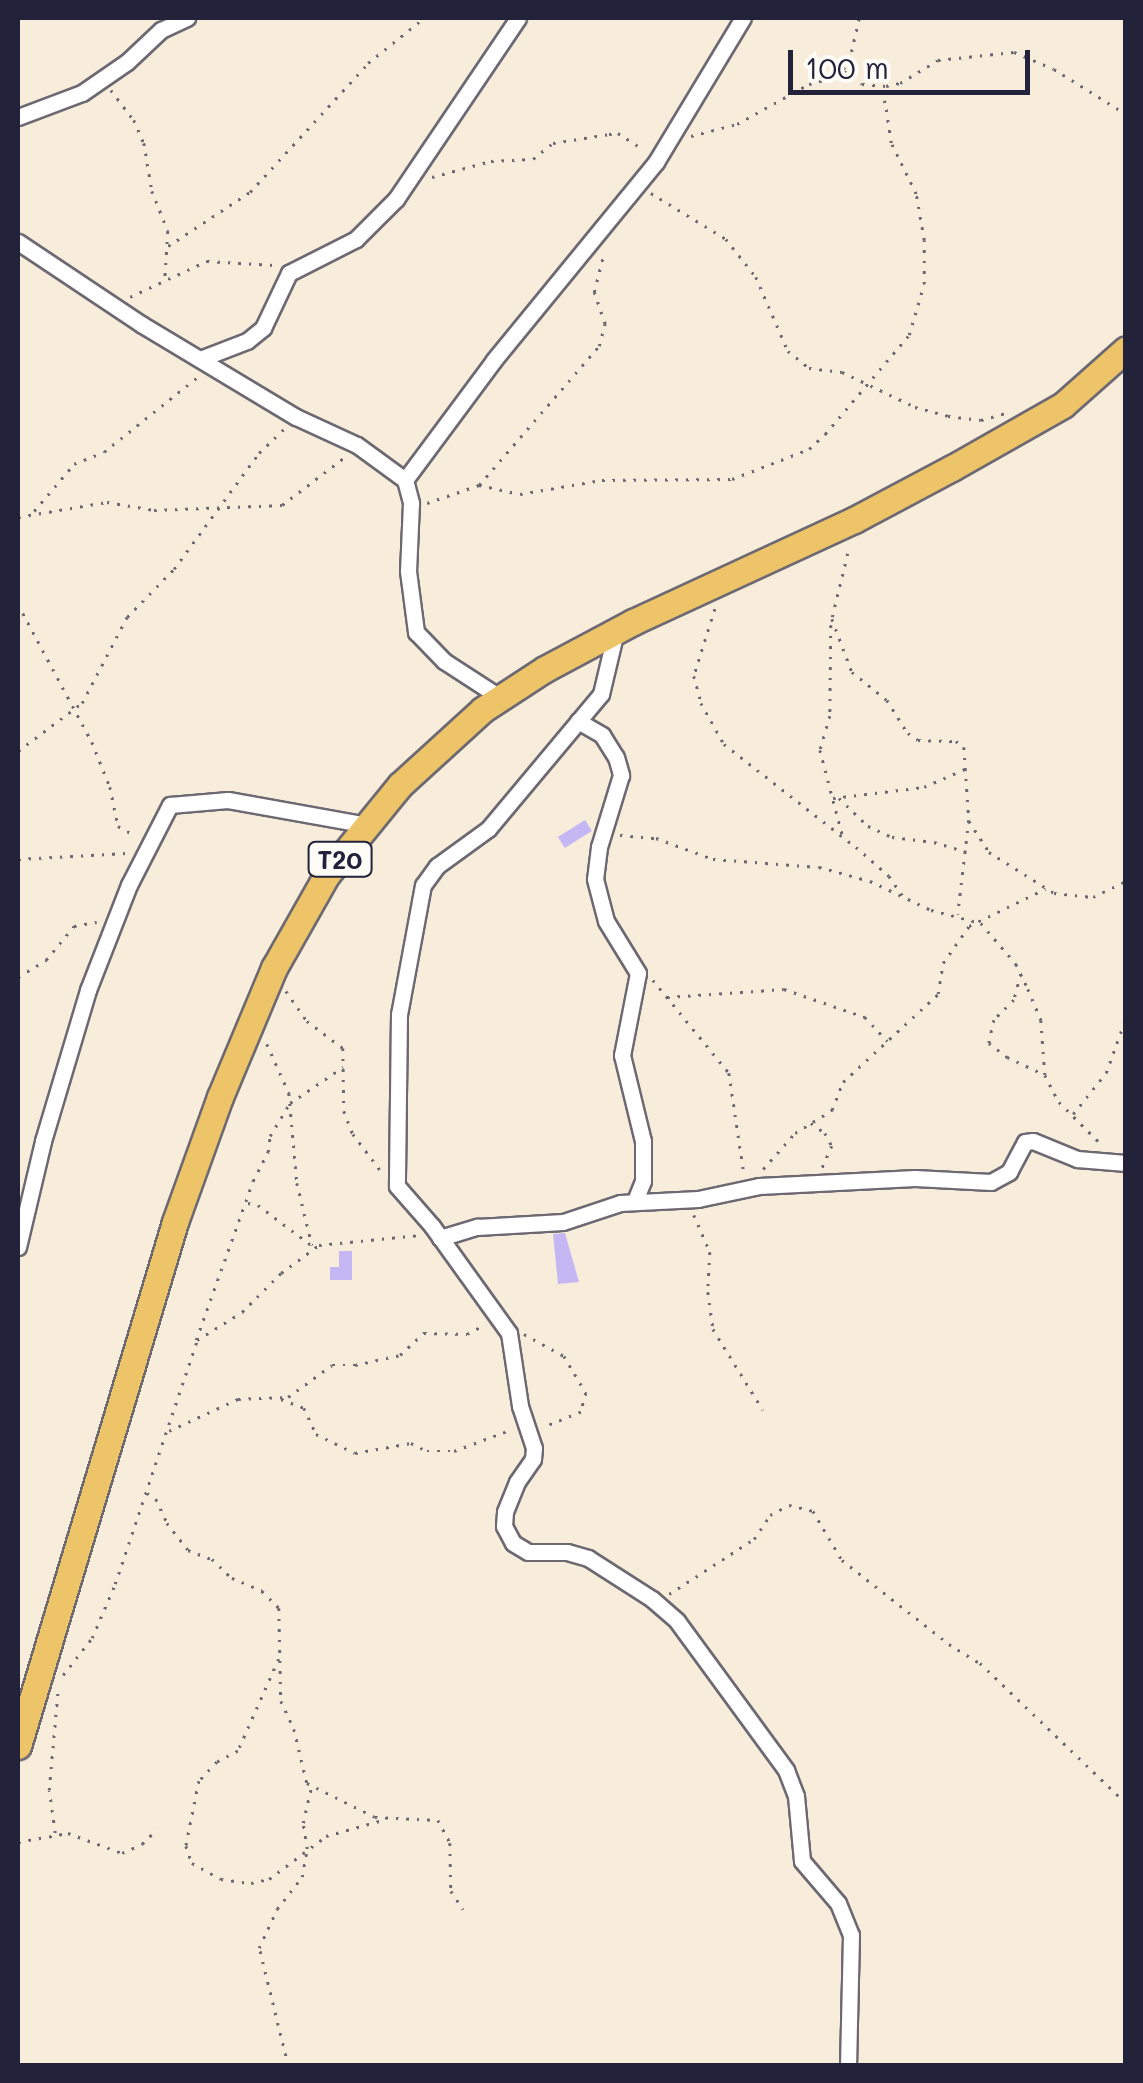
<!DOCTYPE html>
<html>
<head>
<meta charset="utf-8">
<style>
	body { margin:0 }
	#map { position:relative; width:1143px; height:2083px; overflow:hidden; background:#f8eddb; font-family:Mali,sans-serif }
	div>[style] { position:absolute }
	.building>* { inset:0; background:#c5b7f3; transform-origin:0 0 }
	.path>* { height:2.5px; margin-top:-1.25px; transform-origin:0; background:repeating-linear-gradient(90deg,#6d6973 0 2.5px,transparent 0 10.5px) }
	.roads { filter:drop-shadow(2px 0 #6d6973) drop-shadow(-2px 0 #6d6973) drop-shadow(0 2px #6d6973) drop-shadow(0 -2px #6d6973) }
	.street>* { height:15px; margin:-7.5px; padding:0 7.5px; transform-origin:7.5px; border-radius:7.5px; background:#fff }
	.primary>* { height:25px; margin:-12.5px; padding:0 12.5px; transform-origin:12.5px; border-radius:12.5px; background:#eec469 }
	span { translate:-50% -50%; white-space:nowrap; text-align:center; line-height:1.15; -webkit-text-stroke:9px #fdfcf7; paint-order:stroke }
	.shield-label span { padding:2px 8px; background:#fdfcf7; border:2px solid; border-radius:8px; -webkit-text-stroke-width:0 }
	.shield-label { font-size:25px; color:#22223b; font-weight:700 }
	.frame { position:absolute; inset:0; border:20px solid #22223b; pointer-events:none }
	.scale { position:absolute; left:788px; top:50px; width:242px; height:45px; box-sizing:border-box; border:5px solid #22223b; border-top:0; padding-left:12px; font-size:30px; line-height:35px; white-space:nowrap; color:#22223b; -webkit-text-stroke:8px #fdfcf7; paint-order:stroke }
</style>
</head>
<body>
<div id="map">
	<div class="building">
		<div style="left:585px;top:820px;width:13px;height:32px;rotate:58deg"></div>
		<div style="clip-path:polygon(565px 1233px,579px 1282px,558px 1284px,553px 1234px)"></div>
		<div style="clip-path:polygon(339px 1251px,352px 1251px,352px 1280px,330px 1280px,330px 1267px,339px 1267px)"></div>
	</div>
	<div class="path">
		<div style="left:844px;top:71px;width:22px;rotate:36deg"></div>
		<div style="left:862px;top:84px;width:24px;rotate:5deg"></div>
		<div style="left:886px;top:86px;width:14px;rotate:-12deg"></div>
		<div style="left:900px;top:83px;width:44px;rotate:-31.2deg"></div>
		<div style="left:938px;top:60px;width:76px;rotate:-6deg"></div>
		<div style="left:1014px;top:52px;width:43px;rotate:23deg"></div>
		<div style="left:1054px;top:69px;width:85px;rotate:32deg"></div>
		<div style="left:111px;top:90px;width:38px;rotate:53deg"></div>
		<div style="left:134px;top:120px;width:25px;rotate:67deg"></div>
		<div style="left:144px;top:143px;width:49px;rotate:80.5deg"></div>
		<div style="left:152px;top:191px;width:43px;rotate:68.2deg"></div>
		<div style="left:168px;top:231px;width:49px;rotate:93.5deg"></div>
		<div style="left:691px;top:136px;width:48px;rotate:-14.6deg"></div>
		<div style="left:737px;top:124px;width:82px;rotate:-29.1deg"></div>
		<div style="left:809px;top:84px;width:28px;rotate:-15deg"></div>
		<div style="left:836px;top:77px;width:20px;rotate:-49deg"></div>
		<div style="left:849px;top:62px;width:45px;rotate:-77.2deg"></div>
		<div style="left:432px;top:177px;width:61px;rotate:-15.2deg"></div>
		<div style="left:491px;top:161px;width:42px;rotate:-2.7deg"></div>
		<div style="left:533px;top:159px;width:26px;rotate:-39deg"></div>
		<div style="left:553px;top:143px;width:57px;rotate:-9.1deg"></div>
		<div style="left:609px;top:134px;width:9px;rotate:-6deg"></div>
		<div style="left:618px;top:133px;width:31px;rotate:33deg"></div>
		<div style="left:651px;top:193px;width:88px;rotate:31.5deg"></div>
		<div style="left:726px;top:239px;width:48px;rotate:51.7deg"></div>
		<div style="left:756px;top:277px;width:81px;rotate:66.6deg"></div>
		<div style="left:788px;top:351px;width:27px;rotate:39deg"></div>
		<div style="left:809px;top:368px;width:33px;rotate:7deg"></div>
		<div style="left:842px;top:372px;width:81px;rotate:25.6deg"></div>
		<div style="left:915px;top:407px;width:34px;rotate:15deg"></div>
		<div style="left:948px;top:416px;width:33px;rotate:7deg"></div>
		<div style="left:981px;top:420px;width:26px;rotate:-16deg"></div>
		<div style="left:168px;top:246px;width:98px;rotate:-33.4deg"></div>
		<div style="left:250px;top:192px;width:175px;rotate:-47.5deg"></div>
		<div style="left:368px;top:63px;width:72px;rotate:-38.8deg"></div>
		<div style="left:130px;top:297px;width:85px;rotate:-25.1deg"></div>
		<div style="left:207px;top:261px;width:67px;rotate:3.4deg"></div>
		<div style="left:479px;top:485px;width:42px;rotate:12.4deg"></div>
		<div style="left:520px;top:494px;width:83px;rotate:-9.7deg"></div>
		<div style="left:602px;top:480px;width:130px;rotate:-0.4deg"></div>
		<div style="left:732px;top:479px;width:83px;rotate:-21.3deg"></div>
		<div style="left:809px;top:449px;width:22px;rotate:-43deg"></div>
		<div style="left:825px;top:434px;width:130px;rotate:-49.7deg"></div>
		<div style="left:909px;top:335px;width:53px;rotate:-73.6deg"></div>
		<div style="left:924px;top:284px;width:44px;rotate:-90deg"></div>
		<div style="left:924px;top:240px;width:47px;rotate:-99.9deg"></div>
		<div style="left:916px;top:194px;width:57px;rotate:-116.1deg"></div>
		<div style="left:891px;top:143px;width:40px;rotate:-98.5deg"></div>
		<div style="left:885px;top:103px;width:19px;rotate:-115deg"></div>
		<div style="left:427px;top:503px;width:55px;rotate:-19.1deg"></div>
		<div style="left:479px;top:485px;width:184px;rotate:-49.2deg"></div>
		<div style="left:599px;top:346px;width:23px;rotate:-75deg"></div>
		<div style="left:605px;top:324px;width:34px;rotate:-109deg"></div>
		<div style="left:594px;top:292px;width:40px;rotate:-75.6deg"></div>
		<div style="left:34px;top:511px;width:62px;rotate:-49.6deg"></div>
		<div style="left:74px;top:464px;width:32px;rotate:-22deg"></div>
		<div style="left:104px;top:452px;width:122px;rotate:-38.7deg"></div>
		<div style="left:18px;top:517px;width:90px;rotate:-9.6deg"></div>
		<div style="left:107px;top:502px;width:48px;rotate:9.7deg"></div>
		<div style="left:154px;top:510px;width:128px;rotate:-2.2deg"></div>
		<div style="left:282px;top:505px;width:81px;rotate:-37.4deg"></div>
		<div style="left:18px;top:604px;width:157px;rotate:61.8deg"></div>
		<div style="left:92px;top:742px;width:48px;rotate:68.2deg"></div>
		<div style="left:110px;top:787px;width:40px;rotate:78deg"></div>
		<div style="left:118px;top:826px;width:18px;rotate:29deg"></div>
		<div style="left:715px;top:609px;width:70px;rotate:107.4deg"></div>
		<div style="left:694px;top:676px;width:28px;rotate:75deg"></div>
		<div style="left:701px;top:703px;width:47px;rotate:60.7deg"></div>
		<div style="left:724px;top:744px;width:167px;rotate:38deg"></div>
		<div style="left:856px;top:847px;width:44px;rotate:41.3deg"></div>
		<div style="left:889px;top:876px;width:28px;rotate:55deg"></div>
		<div style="left:832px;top:617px;width:72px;rotate:-76.3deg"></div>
		<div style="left:832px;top:619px;width:57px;rotate:69.3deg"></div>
		<div style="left:852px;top:672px;width:45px;rotate:38.7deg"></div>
		<div style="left:887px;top:700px;width:39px;rotate:58deg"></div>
		<div style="left:908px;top:733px;width:12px;rotate:35deg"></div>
		<div style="left:918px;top:740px;width:38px;rotate:2deg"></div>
		<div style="left:956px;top:741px;width:10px;rotate:37deg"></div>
		<div style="left:964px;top:747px;width:73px;rotate:86.1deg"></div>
		<div style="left:969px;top:820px;width:95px;rotate:96.7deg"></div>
		<div style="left:831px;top:625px;width:91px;rotate:90.6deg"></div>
		<div style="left:830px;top:716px;width:35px;rotate:106deg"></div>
		<div style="left:820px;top:750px;width:90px;rotate:75.2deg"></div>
		<div style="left:18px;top:751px;width:80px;rotate:-36.9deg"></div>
		<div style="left:82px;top:703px;width:97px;rotate:-62.4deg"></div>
		<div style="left:127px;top:617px;width:67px;rotate:-45.6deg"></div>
		<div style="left:174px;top:569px;width:144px;rotate:-53.8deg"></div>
		<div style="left:259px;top:453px;width:35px;rotate:-44deg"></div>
		<div style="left:833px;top:798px;width:92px;rotate:-6.9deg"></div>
		<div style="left:924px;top:787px;width:45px;rotate:-23.7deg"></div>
		<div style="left:839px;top:798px;width:40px;rotate:44deg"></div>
		<div style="left:868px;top:826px;width:26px;rotate:25deg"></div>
		<div style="left:892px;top:837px;width:42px;rotate:6.8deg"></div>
		<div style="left:934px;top:842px;width:34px;rotate:17deg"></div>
		<div style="left:969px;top:821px;width:37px;rotate:57deg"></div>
		<div style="left:989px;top:852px;width:77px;rotate:32.2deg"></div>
		<div style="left:1054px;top:893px;width:39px;rotate:6deg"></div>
		<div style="left:1093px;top:897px;width:37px;rotate:-26deg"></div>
		<div style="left:620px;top:835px;width:36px;rotate:5deg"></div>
		<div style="left:656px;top:838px;width:61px;rotate:20.2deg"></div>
		<div style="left:713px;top:859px;width:106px;rotate:4.3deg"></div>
		<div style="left:819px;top:867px;width:53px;rotate:15.4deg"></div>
		<div style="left:870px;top:881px;width:68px;rotate:25.4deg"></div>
		<div style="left:931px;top:910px;width:52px;rotate:14.6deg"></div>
		<div style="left:981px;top:923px;width:54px;rotate:49.5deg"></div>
		<div style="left:1016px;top:964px;width:28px;rotate:64deg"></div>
		<div style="left:1028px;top:989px;width:34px;rotate:67deg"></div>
		<div style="left:1041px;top:1020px;width:55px;rotate:85.8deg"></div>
		<div style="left:1045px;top:1075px;width:30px;rotate:63deg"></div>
		<div style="left:1059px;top:1102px;width:59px;rotate:45deg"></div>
		<div style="left:18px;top:859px;width:109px;rotate:-3.2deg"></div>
		<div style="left:1021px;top:974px;width:27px;rotate:105deg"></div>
		<div style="left:1014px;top:1000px;width:28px;rotate:135deg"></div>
		<div style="left:994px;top:1020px;width:24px;rotate:102deg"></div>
		<div style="left:989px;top:1043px;width:23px;rotate:38deg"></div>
		<div style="left:1007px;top:1057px;width:40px;rotate:25deg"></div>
		<div style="left:18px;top:977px;width:33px;rotate:-31deg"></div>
		<div style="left:46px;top:960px;width:44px;rotate:-50.5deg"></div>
		<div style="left:74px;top:926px;width:23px;rotate:-10deg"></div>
		<div style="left:653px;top:980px;width:120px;rotate:50.7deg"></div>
		<div style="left:729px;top:1073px;width:101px;rotate:81.5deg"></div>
		<div style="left:286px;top:991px;width:37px;rotate:55deg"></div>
		<div style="left:307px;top:1021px;width:45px;rotate:36.9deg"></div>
		<div style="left:343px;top:1048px;width:63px;rotate:89.1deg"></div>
		<div style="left:344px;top:1111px;width:25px;rotate:69deg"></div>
		<div style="left:353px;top:1134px;width:46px;rotate:52.9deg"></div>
		<div style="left:667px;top:997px;width:117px;rotate:-3.9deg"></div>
		<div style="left:784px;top:989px;width:86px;rotate:19.1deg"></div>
		<div style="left:865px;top:1017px;width:33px;rotate:47deg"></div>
		<div style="left:267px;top:1044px;width:54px;rotate:65.8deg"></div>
		<div style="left:289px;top:1093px;width:90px;rotate:84.9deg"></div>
		<div style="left:297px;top:1183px;width:64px;rotate:76.4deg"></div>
		<div style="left:1073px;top:1114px;width:53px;rotate:-51.2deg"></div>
		<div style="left:1106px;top:1073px;width:59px;rotate:-70.3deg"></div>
		<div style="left:811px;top:1123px;width:17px;rotate:36deg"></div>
		<div style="left:825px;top:1133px;width:15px;rotate:62deg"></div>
		<div style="left:832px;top:1146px;width:24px;rotate:114deg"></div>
		<div style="left:763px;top:1169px;width:48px;rotate:-48.4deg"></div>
		<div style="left:795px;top:1133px;width:44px;rotate:-31.9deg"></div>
		<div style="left:832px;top:1110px;width:30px;rotate:-69deg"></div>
		<div style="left:843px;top:1082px;width:129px;rotate:-42.8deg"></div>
		<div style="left:938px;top:994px;width:31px;rotate:-81deg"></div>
		<div style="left:943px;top:963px;width:45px;rotate:-54.9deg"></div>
		<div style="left:969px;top:926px;width:85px;rotate:-26deg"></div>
		<div style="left:248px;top:1203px;width:10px;rotate:11deg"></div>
		<div style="left:258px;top:1205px;width:66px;rotate:37deg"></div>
		<div style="left:694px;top:1215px;width:40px;rotate:66.6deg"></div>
		<div style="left:710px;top:1252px;width:40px;rotate:92.9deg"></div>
		<div style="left:708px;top:1292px;width:37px;rotate:82deg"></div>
		<div style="left:713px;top:1329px;width:95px;rotate:58.3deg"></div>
		<div style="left:524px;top:1334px;width:46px;rotate:28.8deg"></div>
		<div style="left:564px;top:1356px;width:43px;rotate:59.3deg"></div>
		<div style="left:586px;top:1393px;width:20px;rotate:105deg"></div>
		<div style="left:581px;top:1412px;width:42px;rotate:157.7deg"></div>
		<div style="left:196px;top:1340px;width:169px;rotate:-70.3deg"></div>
		<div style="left:253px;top:1181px;width:33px;rotate:-63deg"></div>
		<div style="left:268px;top:1152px;width:16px;rotate:-83deg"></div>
		<div style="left:270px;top:1136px;width:39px;rotate:-59deg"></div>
		<div style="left:290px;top:1103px;width:64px;rotate:-34.2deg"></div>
		<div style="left:281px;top:1399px;width:25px;rotate:21deg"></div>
		<div style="left:304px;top:1408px;width:29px;rotate:65deg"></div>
		<div style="left:316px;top:1434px;width:43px;rotate:26deg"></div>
		<div style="left:355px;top:1453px;width:57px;rotate:-10.1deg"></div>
		<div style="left:411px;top:1443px;width:18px;rotate:27deg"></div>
		<div style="left:427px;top:1451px;width:27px"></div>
		<div style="left:454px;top:1451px;width:60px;rotate:-20.6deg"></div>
		<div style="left:169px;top:1431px;width:76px;rotate:-24.9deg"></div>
		<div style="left:238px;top:1399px;width:50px;rotate:-2.3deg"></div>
		<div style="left:288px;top:1397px;width:54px;rotate:-36deg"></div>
		<div style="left:332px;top:1365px;width:23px"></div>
		<div style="left:355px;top:1365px;width:46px;rotate:-12.5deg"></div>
		<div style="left:400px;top:1355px;width:33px;rotate:-43deg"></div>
		<div style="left:424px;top:1333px;width:43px;rotate:1.3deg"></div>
		<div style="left:467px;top:1334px;width:21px;rotate:-28deg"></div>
		<div style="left:147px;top:1493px;width:11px;rotate:34deg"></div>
		<div style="left:156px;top:1499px;width:26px;rotate:65deg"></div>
		<div style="left:167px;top:1523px;width:34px;rotate:52deg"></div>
		<div style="left:188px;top:1550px;width:26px;rotate:21deg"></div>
		<div style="left:212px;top:1559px;width:28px;rotate:44deg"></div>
		<div style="left:232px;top:1578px;width:33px;rotate:23deg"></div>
		<div style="left:262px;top:1591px;width:24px;rotate:45deg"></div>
		<div style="left:279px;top:1608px;width:93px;rotate:88.8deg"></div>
		<div style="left:281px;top:1701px;width:31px;rotate:65deg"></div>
		<div style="left:294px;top:1729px;width:56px;rotate:76.5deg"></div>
		<div style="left:307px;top:1783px;width:76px;rotate:26.6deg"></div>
		<div style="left:375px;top:1817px;width:63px;rotate:2.7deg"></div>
		<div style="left:438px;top:1820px;width:26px;rotate:62deg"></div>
		<div style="left:450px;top:1843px;width:48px;rotate:88.8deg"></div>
		<div style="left:451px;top:1891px;width:22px;rotate:56deg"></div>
		<div style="left:669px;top:1594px;width:101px;rotate:-32.9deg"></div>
		<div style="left:754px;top:1539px;width:29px;rotate:-56deg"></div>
		<div style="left:770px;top:1515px;width:21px;rotate:-28deg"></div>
		<div style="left:789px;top:1505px;width:25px;rotate:14deg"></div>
		<div style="left:813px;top:1511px;width:57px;rotate:59.4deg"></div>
		<div style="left:842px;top:1560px;width:136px;rotate:38.1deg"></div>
		<div style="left:949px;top:1644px;width:36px;rotate:32deg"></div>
		<div style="left:980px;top:1663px;width:202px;rotate:43.8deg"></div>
		<div style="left:279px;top:1659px;width:101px;rotate:114deg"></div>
		<div style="left:238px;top:1751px;width:24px;rotate:152deg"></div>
		<div style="left:217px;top:1762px;width:26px;rotate:133deg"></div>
		<div style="left:199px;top:1781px;width:66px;rotate:101.3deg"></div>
		<div style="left:186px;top:1846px;width:18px;rotate:71deg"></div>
		<div style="left:192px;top:1863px;width:33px;rotate:29deg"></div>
		<div style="left:221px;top:1879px;width:30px;rotate:8deg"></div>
		<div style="left:251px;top:1883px;width:18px;rotate:-13deg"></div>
		<div style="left:269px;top:1879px;width:71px;rotate:-37deg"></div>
		<div style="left:326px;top:1836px;width:59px;rotate:-15.7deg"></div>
		<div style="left:63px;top:1675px;width:47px;rotate:-51.9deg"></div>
		<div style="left:92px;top:1638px;width:59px;rotate:-66.9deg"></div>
		<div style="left:115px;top:1584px;width:257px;rotate:-71.4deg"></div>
		<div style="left:197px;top:1340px;width:53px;rotate:-31.9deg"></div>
		<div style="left:242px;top:1312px;width:55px;rotate:-45deg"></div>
		<div style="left:281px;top:1273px;width:47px;rotate:-36.4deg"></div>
		<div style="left:319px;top:1245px;width:101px;rotate:-5.7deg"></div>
		<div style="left:55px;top:1833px;width:43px;rotate:-97.9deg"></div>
		<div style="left:49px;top:1790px;width:100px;rotate:-84.9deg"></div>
		<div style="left:18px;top:1842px;width:51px;rotate:-10.2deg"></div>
		<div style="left:68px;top:1833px;width:58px;rotate:20.3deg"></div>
		<div style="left:122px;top:1853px;width:22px;rotate:-24deg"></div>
		<div style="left:142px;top:1844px;width:21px;rotate:-45deg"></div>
		<div style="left:288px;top:2066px;width:122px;rotate:-103.8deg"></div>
		<div style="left:259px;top:1948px;width:43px;rotate:-65.2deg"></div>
		<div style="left:277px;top:1909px;width:41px;rotate:-52deg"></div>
		<div style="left:302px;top:1877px;width:28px;rotate:-80deg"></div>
		<div style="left:307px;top:1849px;width:26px;rotate:-99deg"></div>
		<div style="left:303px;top:1823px;width:36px;rotate:-77deg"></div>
	</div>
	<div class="roads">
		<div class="street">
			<div style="left:18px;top:117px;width:68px;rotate:-20.6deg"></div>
			<div style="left:82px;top:93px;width:55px;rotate:-34.6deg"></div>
			<div style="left:127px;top:62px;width:47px;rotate:-43.3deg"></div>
			<div style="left:161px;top:30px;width:29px;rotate:-25deg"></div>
			<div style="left:18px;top:242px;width:148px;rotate:33.7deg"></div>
			<div style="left:141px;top:324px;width:181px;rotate:31deg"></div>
			<div style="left:296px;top:417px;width:67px;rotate:24.7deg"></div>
			<div style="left:357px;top:445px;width:59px;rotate:36.1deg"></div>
			<div style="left:405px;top:480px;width:24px;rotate:75deg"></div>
			<div style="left:411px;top:503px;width:68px;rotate:92.5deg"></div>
			<div style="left:408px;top:571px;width:62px;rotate:82.5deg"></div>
			<div style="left:416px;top:632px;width:40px;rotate:46deg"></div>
			<div style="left:444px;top:661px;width:68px;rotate:33deg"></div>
			<div style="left:200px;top:359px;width:50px;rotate:-21deg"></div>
			<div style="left:247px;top:341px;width:21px;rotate:-39deg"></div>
			<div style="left:263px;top:328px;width:61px;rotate:-64.7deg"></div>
			<div style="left:289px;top:273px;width:75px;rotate:-26.9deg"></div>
			<div style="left:356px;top:239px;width:57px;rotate:-45deg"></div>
			<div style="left:396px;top:199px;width:218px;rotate:-56deg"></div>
			<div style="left:405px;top:480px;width:149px;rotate:-53.4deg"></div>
			<div style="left:494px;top:360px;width:256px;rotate:-50.7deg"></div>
			<div style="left:656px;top:162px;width:168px;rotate:-58.9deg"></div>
			<div style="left:616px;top:631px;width:65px;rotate:103.4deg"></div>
			<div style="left:601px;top:694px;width:176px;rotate:129.9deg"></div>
			<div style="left:488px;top:829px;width:63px;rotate:144deg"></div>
			<div style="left:437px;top:866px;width:24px;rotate:126deg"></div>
			<div style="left:423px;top:885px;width:131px;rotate:100.5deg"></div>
			<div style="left:399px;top:1014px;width:172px;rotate:90.7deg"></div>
			<div style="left:397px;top:1186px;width:53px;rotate:48.8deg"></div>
			<div style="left:432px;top:1226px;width:132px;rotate:54.3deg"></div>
			<div style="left:509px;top:1333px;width:74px;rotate:81.4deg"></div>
			<div style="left:520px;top:1406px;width:44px;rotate:71.6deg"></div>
			<div style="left:534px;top:1448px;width:11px;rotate:95deg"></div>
			<div style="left:533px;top:1459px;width:28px;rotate:125deg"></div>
			<div style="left:517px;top:1482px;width:32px;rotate:112deg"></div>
			<div style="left:505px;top:1512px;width:14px;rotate:94deg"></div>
			<div style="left:504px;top:1526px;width:19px;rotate:62deg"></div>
			<div style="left:513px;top:1543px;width:17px;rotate:31deg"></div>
			<div style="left:528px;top:1552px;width:39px"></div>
			<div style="left:567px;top:1552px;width:22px;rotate:16deg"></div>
			<div style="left:588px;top:1558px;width:76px;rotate:32.6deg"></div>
			<div style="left:652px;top:1599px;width:33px;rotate:41deg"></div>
			<div style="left:677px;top:1621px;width:185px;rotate:53.8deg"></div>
			<div style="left:786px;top:1770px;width:28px;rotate:69deg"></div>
			<div style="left:796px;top:1796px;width:65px;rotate:84.7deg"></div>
			<div style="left:802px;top:1861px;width:55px;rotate:49.4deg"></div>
			<div style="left:838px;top:1903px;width:35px;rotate:68deg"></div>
			<div style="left:851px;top:1935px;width:131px;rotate:91.3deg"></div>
			<div style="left:578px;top:721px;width:28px;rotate:30deg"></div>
			<div style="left:602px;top:735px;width:26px;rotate:58deg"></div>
			<div style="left:616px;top:757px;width:19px;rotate:74deg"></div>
			<div style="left:621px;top:775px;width:75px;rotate:107deg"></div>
			<div style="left:599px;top:847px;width:32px;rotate:97deg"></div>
			<div style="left:595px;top:879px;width:43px;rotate:75.3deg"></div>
			<div style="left:606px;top:921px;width:61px;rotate:58.4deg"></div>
			<div style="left:638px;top:973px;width:84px;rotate:101deg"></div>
			<div style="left:622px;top:1055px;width:89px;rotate:76.3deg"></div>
			<div style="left:643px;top:1141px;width:40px;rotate:90deg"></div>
			<div style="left:643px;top:1181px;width:22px;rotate:112deg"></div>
			<div style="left:440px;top:1238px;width:39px;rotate:-17deg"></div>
			<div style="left:477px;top:1227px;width:86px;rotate:-3.3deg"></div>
			<div style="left:563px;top:1222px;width:60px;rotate:-18.4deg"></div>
			<div style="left:620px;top:1203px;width:78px;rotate:-2.9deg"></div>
			<div style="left:698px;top:1199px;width:62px;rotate:-12deg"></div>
			<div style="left:759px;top:1186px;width:156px;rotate:-2.9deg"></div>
			<div style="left:915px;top:1178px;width:76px;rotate:3deg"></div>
			<div style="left:991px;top:1182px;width:21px;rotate:-29deg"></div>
			<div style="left:1009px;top:1172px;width:34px;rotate:-62deg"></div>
			<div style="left:1025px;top:1142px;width:8px;rotate:-7deg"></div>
			<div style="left:1033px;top:1141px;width:48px;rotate:22.2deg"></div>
			<div style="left:1077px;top:1159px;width:49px;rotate:4.7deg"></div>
			<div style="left:18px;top:1247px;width:109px;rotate:-76.7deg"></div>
			<div style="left:43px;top:1141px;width:158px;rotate:-73.4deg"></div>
			<div style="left:88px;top:990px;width:113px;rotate:-68.7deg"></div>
			<div style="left:129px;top:885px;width:90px;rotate:-62.9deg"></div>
			<div style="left:170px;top:805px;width:58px;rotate:-4.9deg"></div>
			<div style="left:228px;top:800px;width:141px;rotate:10.2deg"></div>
		</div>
		<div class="primary">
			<div style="left:18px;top:1746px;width:547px;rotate:-73.32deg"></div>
			<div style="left:175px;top:1222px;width:133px;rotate:-70.2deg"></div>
			<div style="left:220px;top:1097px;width:140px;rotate:-67.3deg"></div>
			<div style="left:274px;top:968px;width:106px;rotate:-60.5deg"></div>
			<div style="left:326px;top:876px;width:117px;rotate:-50.9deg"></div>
			<div style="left:400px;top:785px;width:111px;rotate:-42.4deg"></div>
			<div style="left:482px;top:710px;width:75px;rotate:-33.1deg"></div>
			<div style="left:545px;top:669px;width:100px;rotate:-28.1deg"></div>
			<div style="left:633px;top:622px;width:243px;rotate:-24.8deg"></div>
			<div style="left:854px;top:520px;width:111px;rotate:-28deg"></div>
			<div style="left:952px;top:468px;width:128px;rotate:-29.6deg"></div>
			<div style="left:1063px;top:405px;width:84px;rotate:-41.6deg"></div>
		</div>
	</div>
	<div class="shield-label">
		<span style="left:340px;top:859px">T20</span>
	</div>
	<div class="frame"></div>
	<div class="scale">100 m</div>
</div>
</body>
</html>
